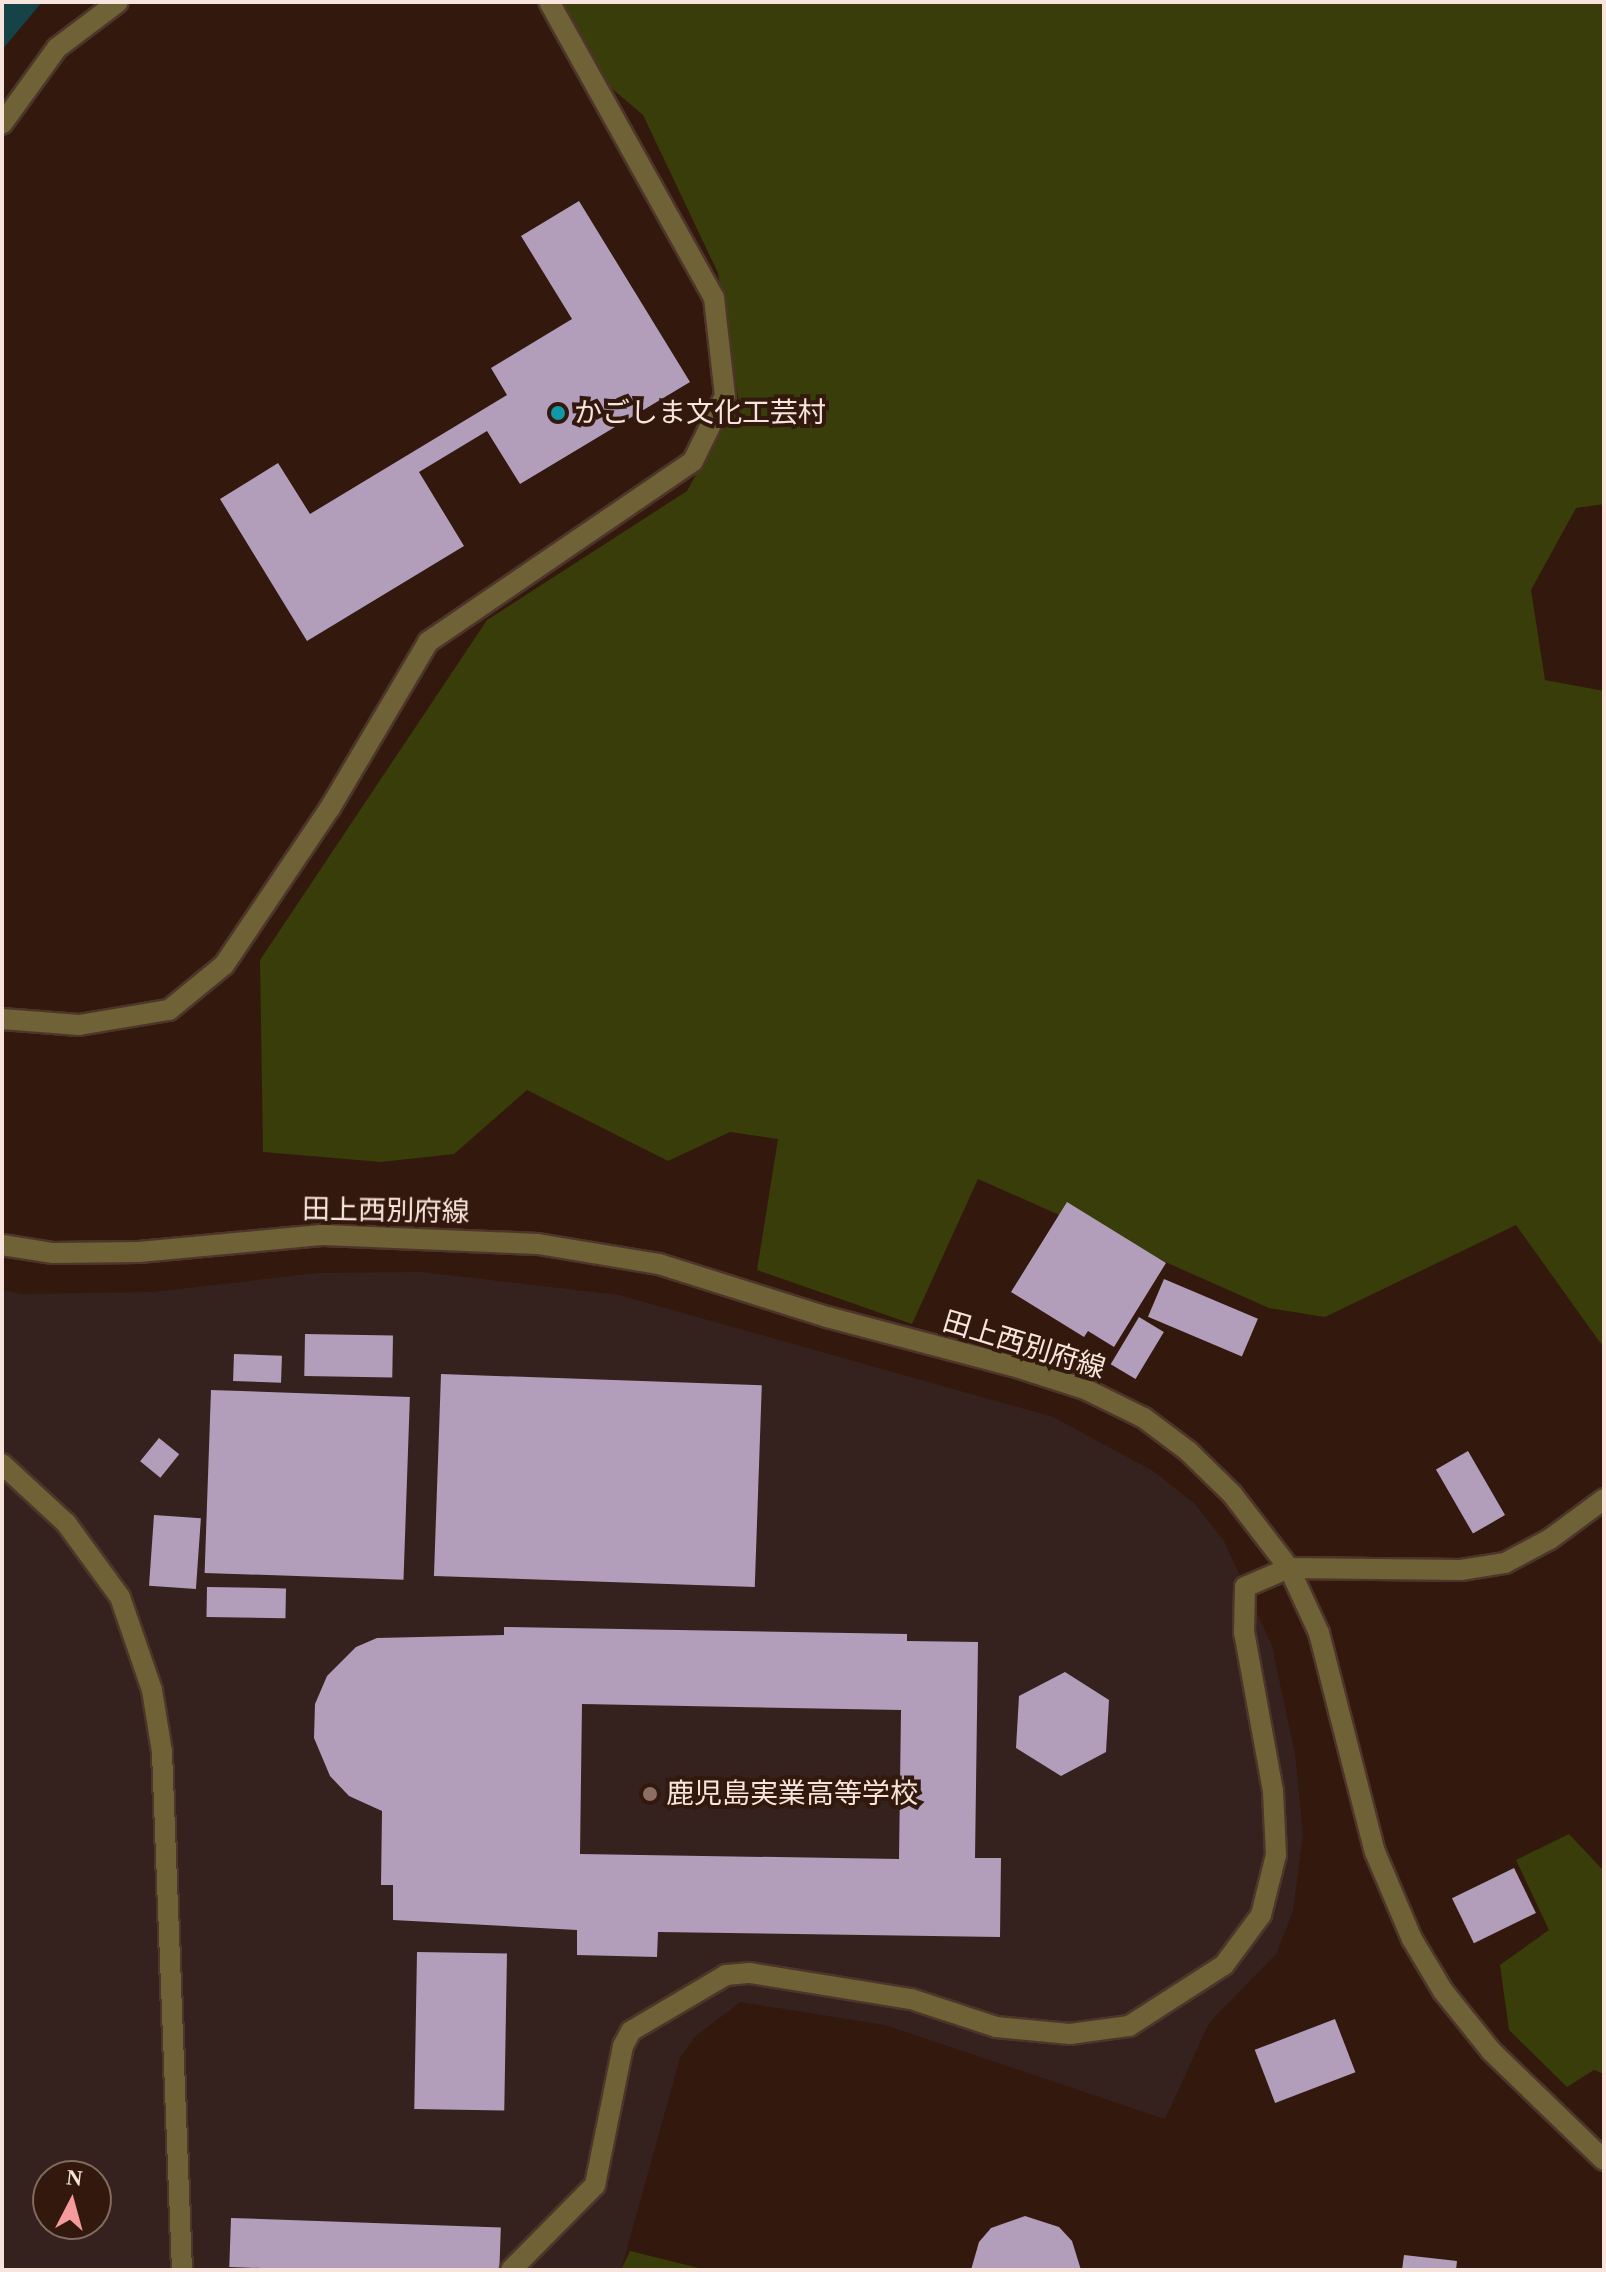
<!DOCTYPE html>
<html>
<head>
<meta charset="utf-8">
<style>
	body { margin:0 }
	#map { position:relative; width:1606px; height:2272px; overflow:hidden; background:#33180d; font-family:"Times New Roman","Noto Sans JP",serif }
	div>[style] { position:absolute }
	.education>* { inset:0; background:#35221e }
	.green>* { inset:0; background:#383d09 }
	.water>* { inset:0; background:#154348 }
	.building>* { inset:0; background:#b29dbb; transform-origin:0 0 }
	.roads { filter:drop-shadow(2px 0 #4e352a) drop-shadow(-2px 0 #4e352a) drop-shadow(0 2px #4e352a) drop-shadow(0 -2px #4e352a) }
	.lane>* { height:20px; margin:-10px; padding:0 10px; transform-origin:10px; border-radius:10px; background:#6f6236 }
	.street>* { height:20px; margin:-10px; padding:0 10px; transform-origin:10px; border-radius:10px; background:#6f6236 }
	.dots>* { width:22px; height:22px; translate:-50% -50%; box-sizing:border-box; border:4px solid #33180d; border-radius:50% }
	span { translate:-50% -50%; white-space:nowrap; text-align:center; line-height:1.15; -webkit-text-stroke:8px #33180d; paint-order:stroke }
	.poi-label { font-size:28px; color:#f7e4dc }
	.left { translate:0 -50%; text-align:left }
	.street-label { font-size:28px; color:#f7e4dc }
	.frame { position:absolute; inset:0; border:4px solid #f7e4dc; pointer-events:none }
	.north { position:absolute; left:32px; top:2160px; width:80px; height:80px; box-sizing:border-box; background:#33180d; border:2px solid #816a60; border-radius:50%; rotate:6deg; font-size:22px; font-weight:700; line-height:32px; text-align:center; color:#f7e4dc }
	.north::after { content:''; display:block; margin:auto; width:28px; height:36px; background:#f59b9b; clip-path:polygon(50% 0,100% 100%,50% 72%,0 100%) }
</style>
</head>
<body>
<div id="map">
	<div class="education">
		<div style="clip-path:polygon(evenodd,421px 1272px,619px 1295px,1053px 1417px,1153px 1471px,1195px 1504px,1224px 1541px,1272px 1646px,1295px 1754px,1303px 1834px,1293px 1911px,1276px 1954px,1209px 2023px,1165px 2119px,885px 2025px,740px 2002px,695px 2037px,680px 2058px,621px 2270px,2px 2270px,2px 1290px,21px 1294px,153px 1292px,318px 1273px,421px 1272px,48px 2176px,96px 2176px,96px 2224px,48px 2224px,48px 2176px)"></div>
	</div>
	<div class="green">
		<div style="clip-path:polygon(562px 2px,1604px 2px,1604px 504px,1576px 508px,1531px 590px,1545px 680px,1604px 691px,1604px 1348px,1516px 1225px,1325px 1317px,1269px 1308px,978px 1179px,912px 1324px,757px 1270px,778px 1139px,730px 1132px,668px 1161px,527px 1090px,454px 1154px,381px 1162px,263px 1152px,260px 960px,487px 620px,687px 491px,738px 397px,718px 273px,643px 115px,577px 59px)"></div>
		<div style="clip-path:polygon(1569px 1834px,1604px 1871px,1604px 2074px,1594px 2070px,1567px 2087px,1509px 2030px,1500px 1965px,1549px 1930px,1516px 1860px)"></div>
		<div style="clip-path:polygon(630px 2251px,707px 2270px,621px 2270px)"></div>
	</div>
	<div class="water">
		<div style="clip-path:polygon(2px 2px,42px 2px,2px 50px)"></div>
	</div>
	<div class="building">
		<div style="clip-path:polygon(579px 201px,690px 382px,520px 484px,487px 431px,419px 472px,464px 546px,307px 641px,220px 499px,278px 463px,310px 514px,507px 395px,491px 368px,572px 319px,521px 236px)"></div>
		<div style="clip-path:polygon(1067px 1202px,1166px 1263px,1114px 1347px,1088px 1331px,1084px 1337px,1011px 1292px)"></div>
		<div style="left:1164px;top:1279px;width:102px;height:41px;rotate:23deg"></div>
		<div style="left:1139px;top:1317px;width:29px;height:55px;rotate:31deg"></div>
		<div style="left:305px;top:1334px;width:88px;height:42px;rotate:1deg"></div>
		<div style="left:234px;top:1354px;width:48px;height:27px;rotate:2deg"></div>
		<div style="left:441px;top:1374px;width:321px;height:202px;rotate:2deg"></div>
		<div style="left:211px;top:1390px;width:199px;height:183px;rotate:2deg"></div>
		<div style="left:159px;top:1438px;width:26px;height:30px;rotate:39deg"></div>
		<div style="left:1468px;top:1451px;width:74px;height:37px;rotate:60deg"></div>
		<div style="left:154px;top:1515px;width:47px;height:71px;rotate:4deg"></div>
		<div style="left:207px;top:1587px;width:79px;height:30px;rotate:1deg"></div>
		<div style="clip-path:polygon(evenodd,504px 1627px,907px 1634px,907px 1641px,978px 1642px,975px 1858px,1001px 1858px,1000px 1937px,658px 1932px,657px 1957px,577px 1955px,577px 1930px,393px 1920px,393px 1885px,381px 1885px,382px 1811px,349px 1796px,330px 1776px,314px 1738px,315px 1704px,327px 1676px,356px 1647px,377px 1638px,504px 1635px,504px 1627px,582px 1704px,901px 1710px,899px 1859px,580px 1854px,582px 1704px)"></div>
		<div style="clip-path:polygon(1065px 1672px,1109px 1700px,1106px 1752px,1061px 1776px,1016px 1748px,1019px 1696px)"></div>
		<div style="left:1514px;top:1868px;width:50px;height:69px;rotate:64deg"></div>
		<div style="left:417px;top:1952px;width:90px;height:157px;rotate:1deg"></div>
		<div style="left:1335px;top:2019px;width:57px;height:86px;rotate:69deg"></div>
		<div style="clip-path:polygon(1025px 2216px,1059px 2227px,1072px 2241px,1081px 2270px,971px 2270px,979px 2242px,991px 2228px)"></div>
		<div style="left:231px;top:2218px;width:270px;height:49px;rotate:2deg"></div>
		<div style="clip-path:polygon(1404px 2255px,1457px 2261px,1456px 2270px,1402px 2270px)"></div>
	</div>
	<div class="roads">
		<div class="lane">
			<div style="left:2px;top:1464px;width:87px;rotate:42.7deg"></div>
			<div style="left:66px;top:1523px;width:92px;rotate:53.9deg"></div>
			<div style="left:120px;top:1597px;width:98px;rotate:71deg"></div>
			<div style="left:152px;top:1690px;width:63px;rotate:80.8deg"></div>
			<div style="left:162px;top:1752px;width:518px;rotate:87.79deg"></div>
			<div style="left:511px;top:2270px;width:120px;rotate:-45.3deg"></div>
			<div style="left:595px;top:2185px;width:142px;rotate:-78.6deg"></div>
			<div style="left:623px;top:2046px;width:17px;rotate:-62deg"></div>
			<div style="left:631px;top:2031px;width:110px;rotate:-30.5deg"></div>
			<div style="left:726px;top:1975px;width:24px;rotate:-5deg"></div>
			<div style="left:750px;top:1973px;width:163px;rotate:9.2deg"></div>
			<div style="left:911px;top:1999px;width:89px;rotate:18.2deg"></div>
			<div style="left:996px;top:2027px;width:74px;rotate:5.4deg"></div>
			<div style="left:1070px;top:2034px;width:60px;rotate:-7.7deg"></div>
			<div style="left:1129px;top:2026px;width:113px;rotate:-32.7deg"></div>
			<div style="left:1224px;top:1965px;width:62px;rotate:-53.5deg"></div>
			<div style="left:1261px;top:1915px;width:62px;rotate:-76deg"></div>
			<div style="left:1276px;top:1855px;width:64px;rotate:-92.7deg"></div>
			<div style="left:1273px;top:1791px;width:162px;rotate:-100.3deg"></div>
			<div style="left:1244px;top:1632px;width:45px;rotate:-88.7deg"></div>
			<div style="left:1245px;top:1587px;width:48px;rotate:-23.4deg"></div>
		</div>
		<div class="street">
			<div style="left:2px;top:124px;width:94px;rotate:-54.1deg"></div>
			<div style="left:57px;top:48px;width:76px;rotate:-37deg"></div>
			<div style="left:2px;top:1019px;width:77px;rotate:4.5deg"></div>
			<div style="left:79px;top:1025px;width:91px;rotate:-9.5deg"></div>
			<div style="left:169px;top:1010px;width:71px;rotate:-39.3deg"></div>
			<div style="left:224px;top:965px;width:189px;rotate:-56deg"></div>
			<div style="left:330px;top:808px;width:193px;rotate:-59.4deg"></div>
			<div style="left:428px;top:642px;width:321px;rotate:-34.3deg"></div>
			<div style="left:693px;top:461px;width:72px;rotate:-63.8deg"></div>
			<div style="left:725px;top:396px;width:99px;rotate:-96.4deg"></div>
			<div style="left:714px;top:298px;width:339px;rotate:-119.1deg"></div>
			<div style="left:2px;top:1245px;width:52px;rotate:8.9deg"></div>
			<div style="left:53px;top:1253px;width:86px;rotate:-0.7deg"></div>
			<div style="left:139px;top:1252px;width:186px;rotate:-5.3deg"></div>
			<div style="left:324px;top:1235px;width:214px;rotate:2.4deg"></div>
			<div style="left:538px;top:1244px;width:123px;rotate:9.4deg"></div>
			<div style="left:659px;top:1264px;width:176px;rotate:17.5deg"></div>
			<div style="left:827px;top:1317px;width:192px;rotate:14.8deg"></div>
			<div style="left:1013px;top:1366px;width:76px;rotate:17.7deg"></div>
			<div style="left:1085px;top:1389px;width:66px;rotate:26.2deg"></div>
			<div style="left:1144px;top:1418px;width:55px;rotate:36.9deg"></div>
			<div style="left:1188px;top:1451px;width:62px;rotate:44.3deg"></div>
			<div style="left:1232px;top:1494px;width:93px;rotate:52.4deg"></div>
			<div style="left:1289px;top:1568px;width:72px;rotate:65.2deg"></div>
			<div style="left:1319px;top:1633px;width:226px;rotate:75.7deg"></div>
			<div style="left:1375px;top:1852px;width:95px;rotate:67deg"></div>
			<div style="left:1412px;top:1939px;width:61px;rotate:59.2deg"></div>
			<div style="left:1443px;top:1991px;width:77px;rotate:51.3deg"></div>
			<div style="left:1491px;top:2051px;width:157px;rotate:44deg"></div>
			<div style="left:1289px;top:1568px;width:172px;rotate:0.7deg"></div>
			<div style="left:1461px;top:1570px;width:45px;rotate:-9deg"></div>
			<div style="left:1505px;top:1563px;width:51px;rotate:-28.1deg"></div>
			<div style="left:1550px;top:1539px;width:67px;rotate:-36.5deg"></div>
		</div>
	</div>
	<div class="dots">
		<div style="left:558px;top:413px;background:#0f9aa8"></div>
		<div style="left:650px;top:1794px;background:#8d6e63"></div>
	</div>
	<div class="poi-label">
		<span class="left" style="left:574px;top:413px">かごしま文化工芸村</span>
		<span class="left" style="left:666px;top:1794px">鹿児島実業高等学校</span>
	</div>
	<div class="street-label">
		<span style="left:386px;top:1211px;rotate:1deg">田上西別府線</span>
		<span style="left:1024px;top:1345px;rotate:17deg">田上西別府線</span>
	</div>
	<div class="frame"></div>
	<div class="north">N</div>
</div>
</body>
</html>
